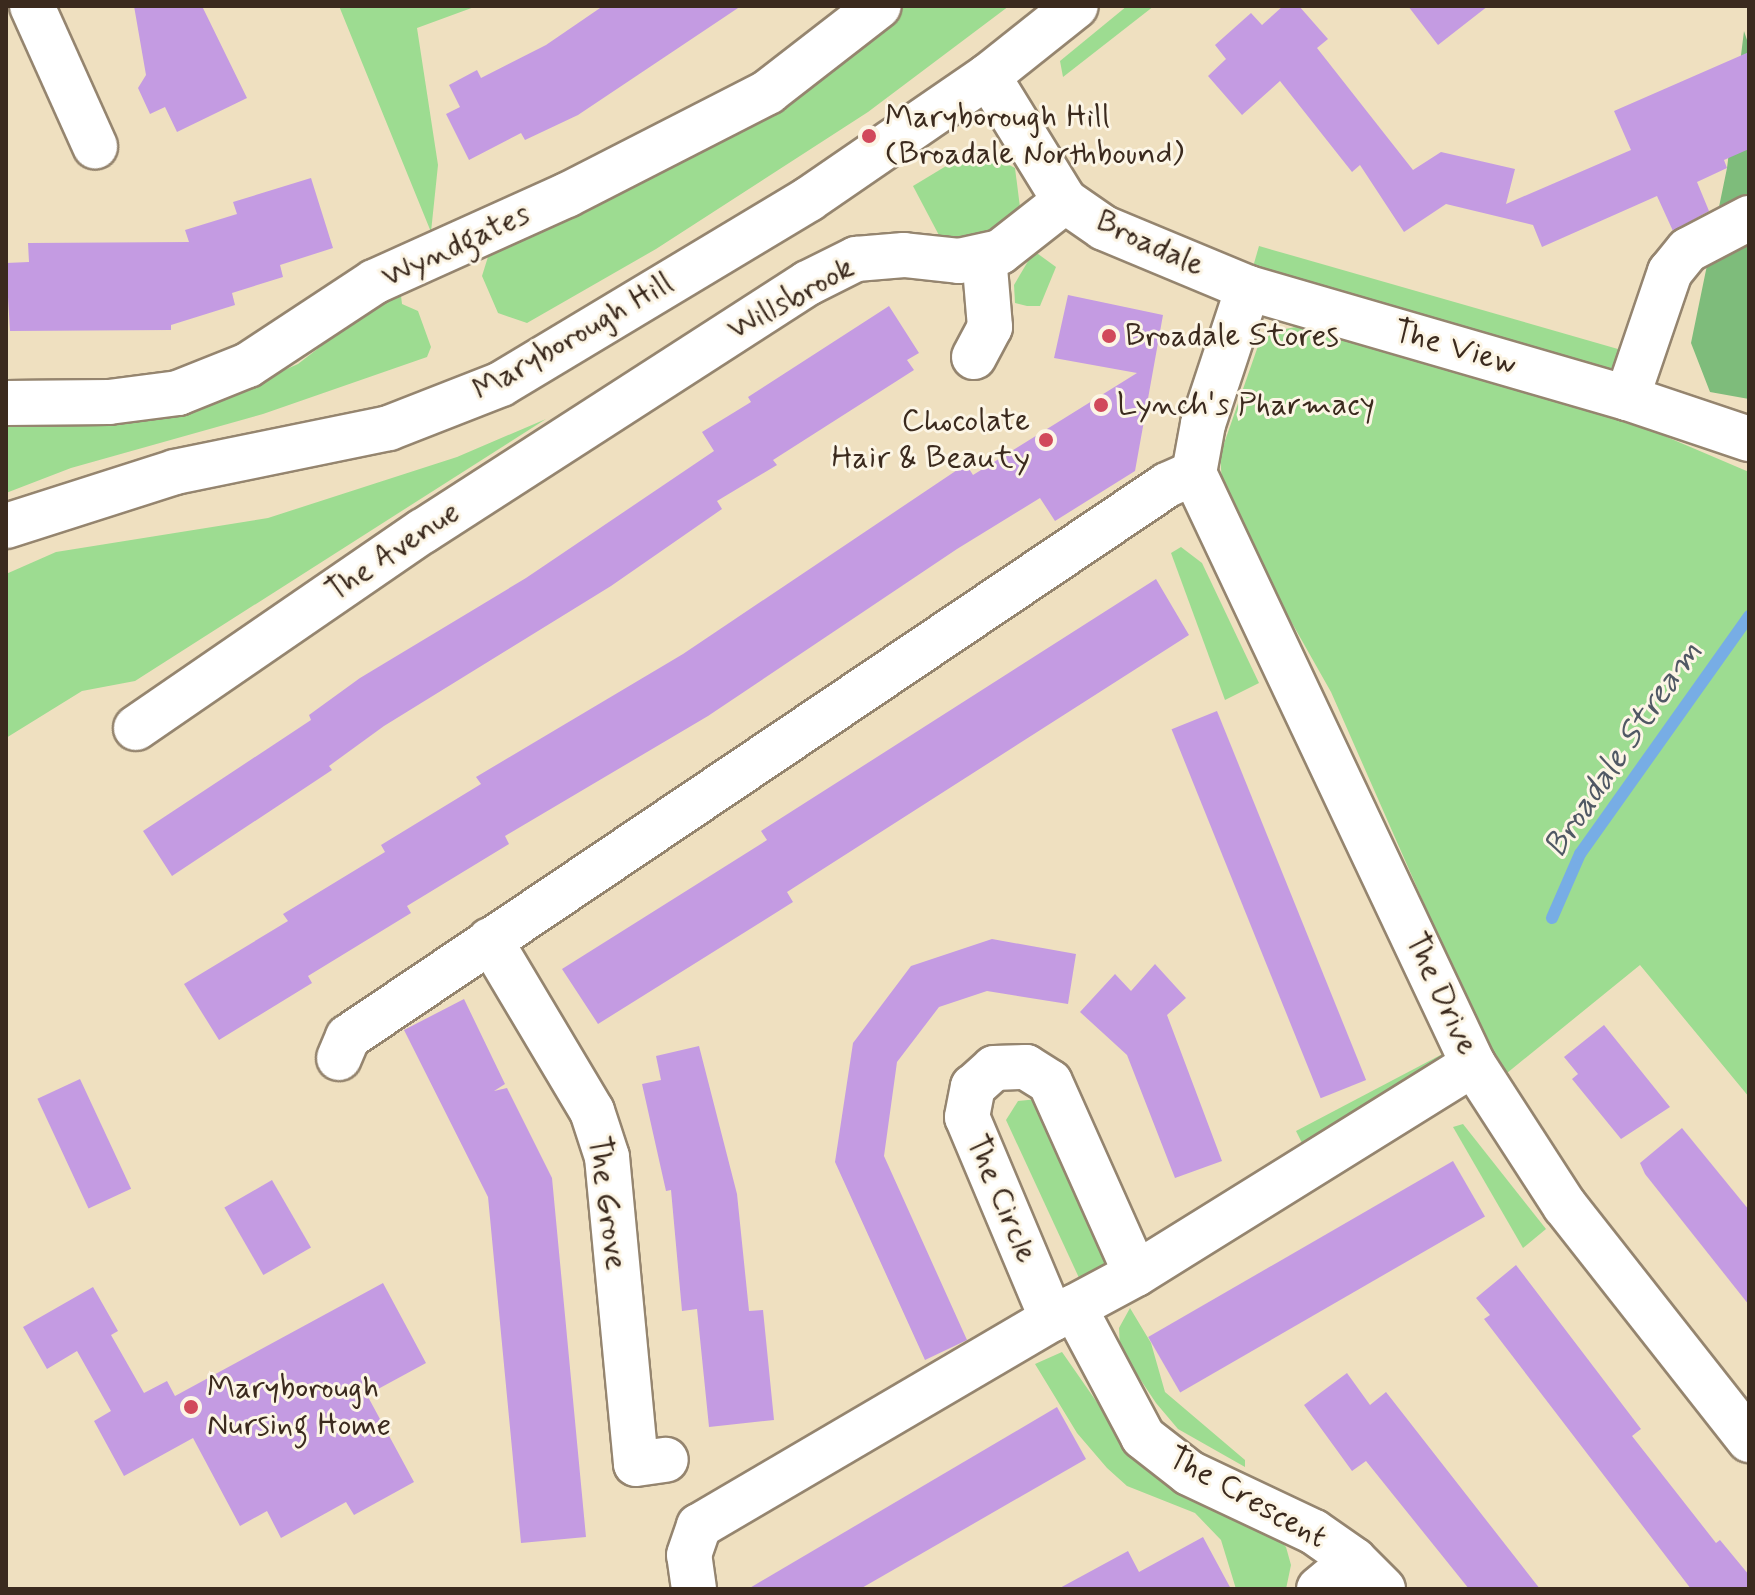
<!DOCTYPE html>
<html>
<head>
<meta charset="utf-8">
<style>
	body { margin:0 }
	#map { position:relative; width:1755px; height:1595px; overflow:hidden; background:#efe0c0; font-family:Mynerve,sans-serif }
	div>[style] { position:absolute }
	.green>* { inset:0; background:#9ddc91; transform-origin:0 0 }
	.forest>* { inset:0; background:#7ebc7b }
	.stream>* { height:12px; margin:-6px; padding:0 6px; transform-origin:6px; border-radius:6px; background:#77ade5 }
	.building>* { inset:0; background:#c49be2; transform-origin:0 0 }
	.roads { filter:drop-shadow(2px 0 #95856f) drop-shadow(-2px 0 #95856f) drop-shadow(0 2px #95856f) drop-shadow(0 -2px #95856f) }
	.street>* { height:44px; margin:-22px; padding:0 22px; transform-origin:22px; border-radius:22px; background:#fff }
	.secondary>* { height:44px; margin:-22px; padding:0 22px; transform-origin:22px; border-radius:22px; background:#fff }
	.dots>* { width:22px; height:22px; translate:-50% -50%; box-sizing:border-box; border:4px solid #fcf5e5; border-radius:50% }
	span { translate:-50% -50%; white-space:nowrap; text-align:center; line-height:1.15; -webkit-text-stroke:6px #fcf5e5; paint-order:stroke }
	.poi-label { font-size:32px; color:#3b2a1e }
	.left { translate:0 -50%; text-align:left }
	.right { translate:-100% -50%; text-align:right }
	.street-label { font-size:32px; color:#3b2a1e }
	.water-label { font-size:34px; color:#505864; font-style:italic }
	.frame { position:absolute; inset:0; border:8px solid #3b2a1e; pointer-events:none }
</style>
</head>
<body>
<div id="map">
	<div class="green">
		<div style="clip-path:polygon(339px 6px,477px 6px,417px 28px,438px 165px,431px 232px)"></div>
		<div style="clip-path:polygon(903px 6px,1009px 6px,868px 112px,656px 249px,527px 323px,498px 313px,482px 276px,492px 244px,647px 180px,777px 106px)"></div>
		<div style="clip-path:polygon(1127px 6px,1154px 6px,1063px 77px,1060px 61px)"></div>
		<div style="clip-path:polygon(976px 148px,1015px 168px,1021px 215px,1011px 233px,942px 241px,913px 186px)"></div>
		<div style="left:1259px;top:246px;width:396px;height:43px;rotate:16deg"></div>
		<div style="clip-path:polygon(1034px 251px,1056px 267px,1040px 306px,1027px 306px,1015px 303px,1014px 285px)"></div>
		<div style="clip-path:polygon(401px 296px,402px 304px,418px 311px,431px 347px,427px 357px,263px 414px,71px 468px,6px 493px,6px 422px,196px 409px,298px 364px,365px 312px,388px 297px)"></div>
		<div style="clip-path:polygon(1296px 327px,1620px 417px,1749px 472px,1749px 1097px,1640px 965px,1507px 1073px,1477px 1024px,1331px 692px,1275px 593px,1222px 482px,1220px 455px,1258px 346px,1274px 331px)"></div>
		<div style="clip-path:polygon(546px 419px,135px 681px,82px 691px,6px 738px,6px 574px,56px 552px,268px 518px,457px 457px)"></div>
		<div style="clip-path:polygon(1181px 547px,1202px 563px,1259px 683px,1225px 700px,1171px 553px)"></div>
		<div style="clip-path:polygon(1452px 1049px,1454px 1056px,1306px 1151px,1296px 1131px)"></div>
		<div style="clip-path:polygon(1038px 1099px,1115px 1264px,1080px 1280px,1006px 1120px,1018px 1101px)"></div>
		<div style="clip-path:polygon(1463px 1124px,1546px 1229px,1523px 1248px,1453px 1127px)"></div>
		<div style="clip-path:polygon(1130px 1308px,1151px 1343px,1165px 1392px,1245px 1460px,1245px 1467px,1178px 1429px,1156px 1403px,1120px 1349px,1119px 1328px)"></div>
		<div style="clip-path:polygon(1062px 1352px,1126px 1444px,1197px 1498px,1231px 1517px,1272px 1531px,1286px 1547px,1291px 1565px,1286px 1589px,1236px 1589px,1221px 1540px,1195px 1513px,1127px 1486px,1107px 1468px,1077px 1433px,1035px 1364px)"></div>
	</div>
	<div class="forest">
		<div style="clip-path:polygon(1744px 31px,1749px 46px,1749px 399px,1710px 392px,1691px 343px,1727px 168px)"></div>
	</div>
	<div class="stream">
		<div style="left:1552px;top:918px;width:70px;rotate:-66.4deg"></div>
		<div style="left:1580px;top:854px;width:292px;rotate:-54.6deg"></div>
	</div>
	<div class="building">
		<div style="clip-path:polygon(134px 6px,202px 6px,247px 98px,177px 132px,165px 107px,150px 114px,138px 88px,146px 75px)"></div>
		<div style="clip-path:polygon(603px 6px,741px 6px,578px 115px,525px 140px,521px 133px,469px 160px,446px 114px,460px 107px,449px 85px,477px 70px,481px 78px,546px 45px)"></div>
		<div style="clip-path:polygon(1283px 6px,1299px 6px,1328px 39px,1317px 48px,1413px 170px,1441px 152px,1515px 169px,1506px 204px,1631px 150px,1614px 111px,1749px 52px,1749px 149px,1724px 160px,1727px 168px,1697px 182px,1709px 211px,1673px 231px,1657px 196px,1542px 247px,1533px 225px,1446px 204px,1404px 232px,1360px 165px,1352px 172px,1280px 81px,1242px 115px,1208px 76px,1226px 59px,1215px 45px,1251px 13px,1262px 25px)"></div>
		<div style="clip-path:polygon(1408px 6px,1488px 6px,1438px 45px)"></div>
		<div style="clip-path:polygon(311px 178px,333px 248px,280px 265px,283px 277px,232px 293px,235px 305px,171px 325px,171px 330px,10px 331px,6px 263px,29px 262px,28px 243px,189px 242px,185px 230px,237px 214px,233px 202px)"></div>
		<div style="clip-path:polygon(1068px 295px,1163px 315px,1135px 471px,1055px 521px,1040px 498px,957px 549px,708px 716px,505px 836px,509px 844px,407px 906px,411px 913px,308px 976px,312px 983px,219px 1040px,184px 984px,288px 921px,283px 914px,385px 852px,381px 845px,481px 784px,476px 777px,683px 654px,966px 464px,973px 475px,1137px 373px,1054px 358px)"></div>
		<div style="clip-path:polygon(889px 306px,919px 353px,907px 360px,914px 370px,773px 460px,777px 465px,717px 501px,722px 509px,611px 586px,384px 726px,329px 766px,332px 770px,172px 876px,143px 831px,311px 720px,309px 715px,360px 678px,526px 578px,714px 451px,702px 432px,751px 402px,748px 397px)"></div>
		<div style="clip-path:polygon(1156px 579px,1189px 635px,787px 892px,793px 902px,598px 1024px,562px 969px,767px 840px,761px 831px)"></div>
		<div style="left:1217px;top:711px;width:398px;height:49px;rotate:68deg"></div>
		<div style="clip-path:polygon(992px 939px,1076px 954px,1068px 1004px,987px 991px,939px 1007px,897px 1062px,884px 1156px,967px 1340px,925px 1360px,835px 1162px,853px 1043px,911px 966px)"></div>
		<div style="clip-path:polygon(1155px 964px,1186px 998px,1167px 1015px,1222px 1161px,1175px 1178px,1127px 1055px,1080px 1012px,1115px 974px,1131px 991px)"></div>
		<div style="clip-path:polygon(464px 999px,505px 1084px,494px 1091px,507px 1088px,552px 1178px,586px 1537px,521px 1543px,488px 1197px,404px 1030px)"></div>
		<div style="clip-path:polygon(1604px 1025px,1670px 1107px,1621px 1139px,1572px 1079px,1578px 1074px,1564px 1057px)"></div>
		<div style="clip-path:polygon(699px 1046px,737px 1194px,749px 1311px,763px 1310px,774px 1420px,709px 1427px,697px 1309px,682px 1311px,671px 1190px,666px 1191px,642px 1084px,661px 1080px,656px 1056px)"></div>
		<div style="left:80px;top:1079px;width:121px;height:47px;rotate:65deg"></div>
		<div style="clip-path:polygon(1682px 1128px,1749px 1210px,1749px 1305px,1645px 1174px,1640px 1163px)"></div>
		<div style="left:1453px;top:1161px;width:64px;height:352px;rotate:60deg"></div>
		<div style="left:272px;top:1180px;width:78px;height:55px;rotate:60deg"></div>
		<div style="clip-path:polygon(1516px 1265px,1641px 1429px,1632px 1436px,1716px 1543px,1720px 1540px,1749px 1575px,1749px 1589px,1691px 1589px,1484px 1319px,1490px 1315px,1476px 1298px)"></div>
		<div style="clip-path:polygon(383px 1283px,426px 1363px,367px 1395px,414px 1482px,354px 1515px,346px 1502px,281px 1538px,267px 1511px,240px 1526px,193px 1438px,124px 1476px,94px 1421px,111px 1411px,77px 1351px,47px 1369px,23px 1327px,93px 1287px,118px 1331px,111px 1335px,144px 1393px,167px 1381px,175px 1396px)"></div>
		<div style="clip-path:polygon(1347px 1373px,1370px 1405px,1386px 1392px,1540px 1589px,1469px 1589px,1366px 1461px,1352px 1471px,1304px 1405px)"></div>
		<div style="clip-path:polygon(1057px 1407px,1086px 1459px,860px 1589px,748px 1589px)"></div>
		<div style="clip-path:polygon(1203px 1537px,1231px 1589px,1058px 1589px,1128px 1551px,1139px 1572px)"></div>
	</div>
	<div class="roads">
		<div class="street">
			<div style="left:32px;top:6px;width:154px;rotate:65.8deg"></div>
			<div style="left:988px;top:76px;width:147px;rotate:58.4deg"></div>
			<div style="left:1065px;top:201px;width:47px;rotate:34.7deg"></div>
			<div style="left:1104px;top:228px;width:156px;rotate:22.6deg"></div>
			<div style="left:1248px;top:288px;width:395px;rotate:16.2deg"></div>
			<div style="left:1627px;top:398px;width:129px;rotate:18.6deg"></div>
			<div style="left:1248px;top:288px;width:143px;rotate:108.3deg"></div>
			<div style="left:1203px;top:424px;width:50px;rotate:100.4deg"></div>
			<div style="left:1194px;top:473px;width:654px;rotate:64.73deg"></div>
			<div style="left:1473px;top:1064px;width:169px;rotate:57.1deg"></div>
			<div style="left:1565px;top:1206px;width:298px;rotate:51.8deg"></div>
			<div style="left:974px;top:357px;width:34px;rotate:-62deg"></div>
			<div style="left:990px;top:327px;width:71px;rotate:-94.8deg"></div>
			<div style="left:1627px;top:398px;width:133px;rotate:-71.2deg"></div>
			<div style="left:1670px;top:272px;width:28px;rotate:-51deg"></div>
			<div style="left:1688px;top:250px;width:69px;rotate:-27.7deg"></div>
			<div style="left:6px;top:403px;width:103px;rotate:-0.6deg"></div>
			<div style="left:109px;top:402px;width:70px;rotate:-7.4deg"></div>
			<div style="left:178px;top:393px;width:75px;rotate:-21.8deg"></div>
			<div style="left:248px;top:365px;width:151px;rotate:-33.4deg"></div>
			<div style="left:374px;top:282px;width:212px;rotate:-24.3deg"></div>
			<div style="left:567px;top:195px;width:226px;rotate:-27.1deg"></div>
			<div style="left:768px;top:92px;width:140px;rotate:-37.8deg"></div>
			<div style="left:136px;top:728px;width:348px;rotate:-34.5deg"></div>
			<div style="left:423px;top:531px;width:458px;rotate:-32.8deg"></div>
			<div style="left:808px;top:283px;width:54px;rotate:-26.6deg"></div>
			<div style="left:856px;top:259px;width:48px;rotate:-4.8deg"></div>
			<div style="left:904px;top:255px;width:55px;rotate:6.2deg"></div>
			<div style="left:959px;top:261px;width:42px;rotate:-12.4deg"></div>
			<div style="left:1000px;top:252px;width:83px;rotate:-38.1deg"></div>
			<div style="left:490px;top:940px;width:199px;rotate:59.2deg"></div>
			<div style="left:592px;top:1111px;width:48px;rotate:71.9deg"></div>
			<div style="left:607px;top:1157px;width:308px;rotate:84.6deg"></div>
			<div style="left:636px;top:1464px;width:30px;rotate:-8deg"></div>
			<div style="left:339px;top:1058px;width:23px;rotate:-67deg"></div>
			<div style="left:348px;top:1037px;width:988px;rotate:-33.98deg"></div>
			<div style="left:1167px;top:485px;width:30px;rotate:-24deg"></div>
			<div style="left:1074px;top:1307px;width:147px;rotate:62deg"></div>
			<div style="left:1143px;top:1437px;width:58px;rotate:38deg"></div>
			<div style="left:1189px;top:1473px;width:138px;rotate:25.3deg"></div>
			<div style="left:1314px;top:1532px;width:49px;rotate:35deg"></div>
			<div style="left:1052px;top:1319px;width:95px;rotate:-28.2deg"></div>
			<div style="left:694px;top:1589px;width:34px;rotate:-98deg"></div>
			<div style="left:689px;top:1555px;width:31px;rotate:-71deg"></div>
			<div style="left:699px;top:1526px;width:409px;rotate:-30.4deg"></div>
			<div style="left:1052px;top:1319px;width:219px;rotate:-112.8deg"></div>
			<div style="left:967px;top:1117px;width:31px;rotate:-79deg"></div>
			<div style="left:973px;top:1087px;width:28px;rotate:-42deg"></div>
			<div style="left:994px;top:1068px;width:32px;rotate:-2deg"></div>
			<div style="left:1026px;top:1067px;width:28px;rotate:32deg"></div>
			<div style="left:1050px;top:1082px;width:210px;rotate:65.9deg"></div>
			<div style="left:1136px;top:1274px;width:397px;rotate:-31.9deg"></div>
			<div style="left:1319px;top:1589px;width:45px;rotate:-39.6deg"></div>
			<div style="left:1354px;top:1560px;width:41px;rotate:45deg"></div>
		</div>
		<div class="secondary">
			<div style="left:6px;top:526px;width:177px;rotate:-17.7deg"></div>
			<div style="left:175px;top:472px;width:218px;rotate:-11.6deg"></div>
			<div style="left:389px;top:428px;width:120px;rotate:-21.4deg"></div>
			<div style="left:501px;top:384px;width:359px;rotate:-31deg"></div>
			<div style="left:809px;top:199px;width:217px;rotate:-34.5deg"></div>
			<div style="left:988px;top:76px;width:112px;rotate:-38.5deg"></div>
		</div>
	</div>
	<div class="dots">
		<div style="left:869px;top:136px;background:#d1495b"></div>
		<div style="left:1109px;top:336px;background:#d1495b"></div>
		<div style="left:1101px;top:405px;background:#d1495b"></div>
		<div style="left:1046px;top:440px;background:#d1495b"></div>
		<div style="left:191px;top:1407px;background:#d1495b"></div>
	</div>
	<div class="poi-label">
		<span class="left" style="left:885px;top:136px">Maryborough Hill<br>(Broadale Northbound)</span>
		<span class="left" style="left:1125px;top:336px">Broadale Stores</span>
		<span class="left" style="left:1117px;top:405px">Lynch's Pharmacy</span>
		<span class="right" style="left:1030px;top:440px">Chocolate<br>Hair &amp; Beauty</span>
		<span class="left" style="left:207px;top:1407px">Maryborough<br>Nursing Home</span>
	</div>
	<div class="street-label">
		<span style="left:1150px;top:244px;rotate:25deg">Broadale</span>
		<span style="left:456px;top:246px;rotate:-25deg">Wyndgates</span>
		<span style="left:791px;top:299px;rotate:-29deg">Willsbrook</span>
		<span style="left:573px;top:337px;rotate:-30deg">Maryborough Hill</span>
		<span style="left:1455px;top:348px;rotate:16deg">The View</span>
		<span style="left:393px;top:552px;rotate:-34deg">The Avenue</span>
		<span style="left:1441px;top:994px;rotate:65deg">The Drive</span>
		<span style="left:1001px;top:1199px;rotate:67deg">The Circle</span>
		<span style="left:607px;top:1203px;rotate:82deg">The Grove</span>
		<span style="left:1247px;top:1498px;rotate:29deg">The Crescent</span>
	</div>
	<div class="water-label">
		<span style="left:1623px;top:749px;rotate:-56deg">Broadale Stream</span>
	</div>
	<div class="frame"></div>
</div>
</body>
</html>
